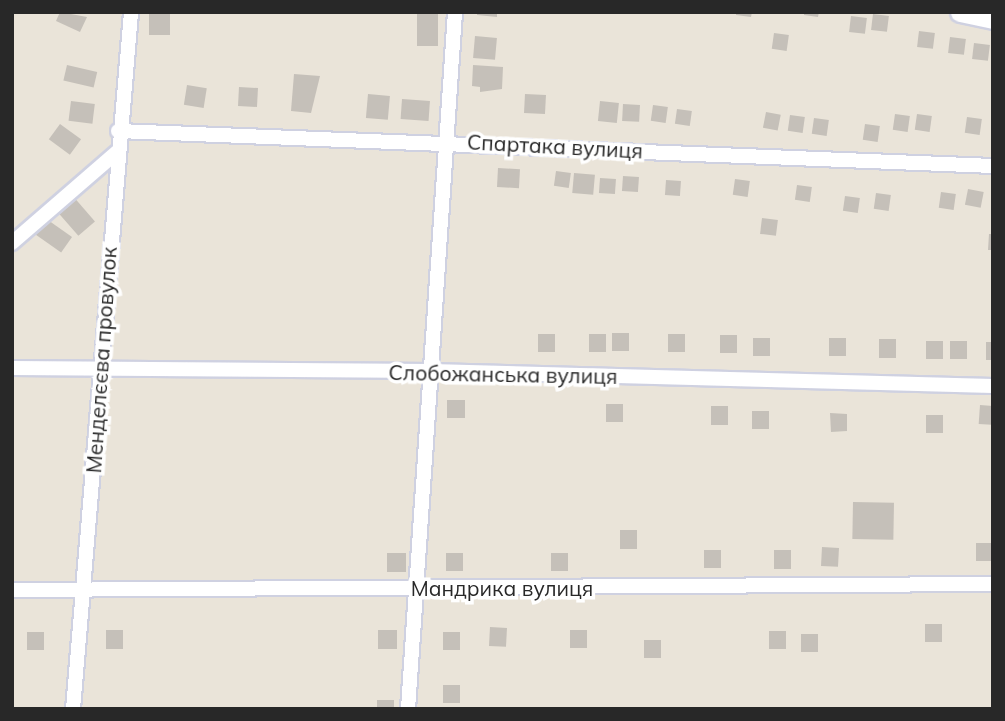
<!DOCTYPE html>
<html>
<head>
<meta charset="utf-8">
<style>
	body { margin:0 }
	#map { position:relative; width:1005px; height:721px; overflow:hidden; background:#eae4d9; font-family:Mulish,sans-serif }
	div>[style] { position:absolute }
	.building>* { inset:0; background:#c5c0b9; transform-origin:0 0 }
	.roads { filter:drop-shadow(2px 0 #cfd1e1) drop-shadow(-2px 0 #cfd1e1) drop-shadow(0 2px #cfd1e1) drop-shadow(0 -2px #cfd1e1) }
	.street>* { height:14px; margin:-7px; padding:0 7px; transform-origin:7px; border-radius:7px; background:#fff }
	.secondary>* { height:19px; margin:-9.5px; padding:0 9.5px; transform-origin:9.5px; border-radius:9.5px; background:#fff }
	span { translate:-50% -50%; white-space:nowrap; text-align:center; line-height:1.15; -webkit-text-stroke:7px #fff; paint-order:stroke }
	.street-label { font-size:21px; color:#282828 }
	.frame { position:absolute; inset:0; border:14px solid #282828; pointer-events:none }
</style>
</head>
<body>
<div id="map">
	<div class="building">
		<div style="clip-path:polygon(60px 12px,87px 17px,80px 32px,56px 21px)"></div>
		<div style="left:149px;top:12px;width:21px;height:23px"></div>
		<div style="left:417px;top:12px;width:21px;height:34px"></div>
		<div style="clip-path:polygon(477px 12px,497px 12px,497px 17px,477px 15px)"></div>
		<div style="clip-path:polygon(736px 12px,752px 12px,751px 17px,736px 15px)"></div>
		<div style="clip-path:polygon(804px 12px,819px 12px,818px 17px,804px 15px)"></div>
		<div style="left:873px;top:14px;width:16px;height:16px;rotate:7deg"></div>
		<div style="left:851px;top:16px;width:16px;height:16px;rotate:7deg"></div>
		<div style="left:919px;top:31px;width:16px;height:16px;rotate:7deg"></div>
		<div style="left:774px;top:33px;width:15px;height:16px;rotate:8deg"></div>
		<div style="left:475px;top:36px;width:22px;height:22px;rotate:5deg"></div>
		<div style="left:950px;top:37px;width:16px;height:16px;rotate:7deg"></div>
		<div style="left:974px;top:43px;width:16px;height:16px;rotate:7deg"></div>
		<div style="left:67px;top:65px;width:31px;height:16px;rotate:13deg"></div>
		<div style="clip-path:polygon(473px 65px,503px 67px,502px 89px,480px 92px,480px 87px,472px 86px)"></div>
		<div style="clip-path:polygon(294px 74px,320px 76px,311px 113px,291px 111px)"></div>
		<div style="left:187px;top:85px;width:20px;height:20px;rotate:9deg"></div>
		<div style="left:239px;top:87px;width:19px;height:19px;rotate:3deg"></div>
		<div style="left:368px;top:94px;width:22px;height:24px;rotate:5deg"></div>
		<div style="left:525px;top:94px;width:21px;height:19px;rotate:3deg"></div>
		<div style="left:402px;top:99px;width:28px;height:20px;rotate:4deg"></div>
		<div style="left:71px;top:101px;width:24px;height:20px;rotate:7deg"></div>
		<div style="left:600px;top:101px;width:19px;height:20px;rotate:6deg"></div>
		<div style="left:623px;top:104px;width:17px;height:17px;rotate:3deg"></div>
		<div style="left:653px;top:105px;width:15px;height:16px;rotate:8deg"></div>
		<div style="left:677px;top:109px;width:15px;height:15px;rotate:8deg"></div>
		<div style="left:766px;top:112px;width:15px;height:16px;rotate:11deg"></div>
		<div style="left:895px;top:114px;width:15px;height:16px;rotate:8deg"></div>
		<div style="left:917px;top:114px;width:15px;height:16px;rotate:8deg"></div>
		<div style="left:790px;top:115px;width:15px;height:16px;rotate:8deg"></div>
		<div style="left:967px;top:117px;width:15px;height:16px;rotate:8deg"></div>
		<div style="left:814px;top:118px;width:15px;height:16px;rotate:8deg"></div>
		<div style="left:60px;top:124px;width:26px;height:19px;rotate:36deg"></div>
		<div style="left:865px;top:124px;width:15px;height:16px;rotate:8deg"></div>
		<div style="left:498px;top:168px;width:22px;height:19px;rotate:3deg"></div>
		<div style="left:556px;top:171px;width:15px;height:15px;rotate:8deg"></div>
		<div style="left:574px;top:173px;width:21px;height:20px;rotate:5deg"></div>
		<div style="left:623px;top:176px;width:16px;height:15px;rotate:4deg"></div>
		<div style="left:600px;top:178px;width:16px;height:15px;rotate:4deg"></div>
		<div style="left:735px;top:179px;width:15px;height:16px;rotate:8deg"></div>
		<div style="left:666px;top:180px;width:15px;height:15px;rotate:4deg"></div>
		<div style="left:797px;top:185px;width:15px;height:15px;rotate:8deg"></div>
		<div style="left:968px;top:189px;width:16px;height:16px;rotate:11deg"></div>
		<div style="left:941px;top:192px;width:15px;height:16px;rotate:8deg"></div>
		<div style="left:876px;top:193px;width:15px;height:16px;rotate:8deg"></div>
		<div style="left:72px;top:195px;width:35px;height:22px;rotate:49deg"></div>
		<div style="left:845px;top:196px;width:15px;height:15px;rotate:8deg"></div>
		<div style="left:45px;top:218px;width:33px;height:19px;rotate:35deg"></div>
		<div style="left:762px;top:218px;width:16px;height:16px;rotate:7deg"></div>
		<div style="clip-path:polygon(989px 234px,993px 234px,993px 250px,988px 250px)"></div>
		<div style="left:612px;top:333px;width:17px;height:18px"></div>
		<div style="left:538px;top:334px;width:17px;height:18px"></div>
		<div style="left:589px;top:334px;width:17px;height:18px"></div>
		<div style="left:668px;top:334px;width:17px;height:18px"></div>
		<div style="left:720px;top:335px;width:17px;height:18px"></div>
		<div style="left:753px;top:338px;width:17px;height:18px"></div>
		<div style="left:829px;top:338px;width:17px;height:18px"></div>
		<div style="left:879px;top:339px;width:17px;height:19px"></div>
		<div style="left:926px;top:341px;width:17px;height:18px"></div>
		<div style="left:950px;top:341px;width:17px;height:18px"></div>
		<div style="left:986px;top:342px;width:7px;height:18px"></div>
		<div style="left:447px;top:400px;width:18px;height:18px"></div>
		<div style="left:606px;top:404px;width:17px;height:18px"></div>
		<div style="left:980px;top:405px;width:13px;height:19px;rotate:4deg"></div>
		<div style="left:711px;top:406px;width:17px;height:19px"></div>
		<div style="left:752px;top:411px;width:17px;height:18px"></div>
		<div style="clip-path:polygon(830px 413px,847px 414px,847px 431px,831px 432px)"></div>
		<div style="left:926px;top:415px;width:17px;height:18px"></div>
		<div style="left:853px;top:502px;width:41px;height:37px;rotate:1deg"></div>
		<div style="left:620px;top:530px;width:17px;height:19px"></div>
		<div style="left:976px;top:543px;width:17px;height:18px"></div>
		<div style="left:822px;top:547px;width:17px;height:19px;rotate:3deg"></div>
		<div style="left:704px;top:550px;width:17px;height:18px"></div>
		<div style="left:774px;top:550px;width:17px;height:19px"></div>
		<div style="left:387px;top:553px;width:19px;height:19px"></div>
		<div style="left:446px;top:553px;width:17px;height:18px"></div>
		<div style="left:551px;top:553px;width:17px;height:18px"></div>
		<div style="left:925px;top:624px;width:17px;height:18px"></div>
		<div style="left:490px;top:627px;width:17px;height:19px;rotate:3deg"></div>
		<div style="left:106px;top:630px;width:17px;height:19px"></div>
		<div style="left:378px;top:630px;width:19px;height:19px"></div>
		<div style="left:570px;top:630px;width:17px;height:18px"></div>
		<div style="left:769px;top:631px;width:17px;height:18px"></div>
		<div style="left:27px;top:632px;width:17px;height:18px"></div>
		<div style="left:443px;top:632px;width:17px;height:18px"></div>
		<div style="left:801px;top:634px;width:17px;height:18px"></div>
		<div style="left:644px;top:640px;width:17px;height:18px"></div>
		<div style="left:443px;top:685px;width:17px;height:18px"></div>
		<div style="left:377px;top:700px;width:17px;height:9px"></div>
	</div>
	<div class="roads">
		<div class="street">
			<div style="left:118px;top:131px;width:876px;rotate:2.29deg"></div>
			<div style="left:12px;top:243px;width:139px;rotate:-40.9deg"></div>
			<div style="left:12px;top:368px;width:419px;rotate:0.4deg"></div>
			<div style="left:431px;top:371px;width:562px;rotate:1.53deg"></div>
			<div style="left:12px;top:590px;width:981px;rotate:-0.35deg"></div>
			<div style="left:73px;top:709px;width:699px;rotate:-85.24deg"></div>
			<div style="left:408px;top:709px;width:699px;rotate:-86.14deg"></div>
		</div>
		<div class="secondary">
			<div style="left:960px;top:12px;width:34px;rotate:12deg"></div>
		</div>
	</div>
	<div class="street-label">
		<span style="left:555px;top:146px;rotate:3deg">Спартака вулиця</span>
		<span style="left:101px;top:360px;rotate:-86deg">Менделєєва провулок</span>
		<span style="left:503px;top:374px;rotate:1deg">Слобожанська вулиця</span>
		<span style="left:502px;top:588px">Мандрика вулиця</span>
	</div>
	<div class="frame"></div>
</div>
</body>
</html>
